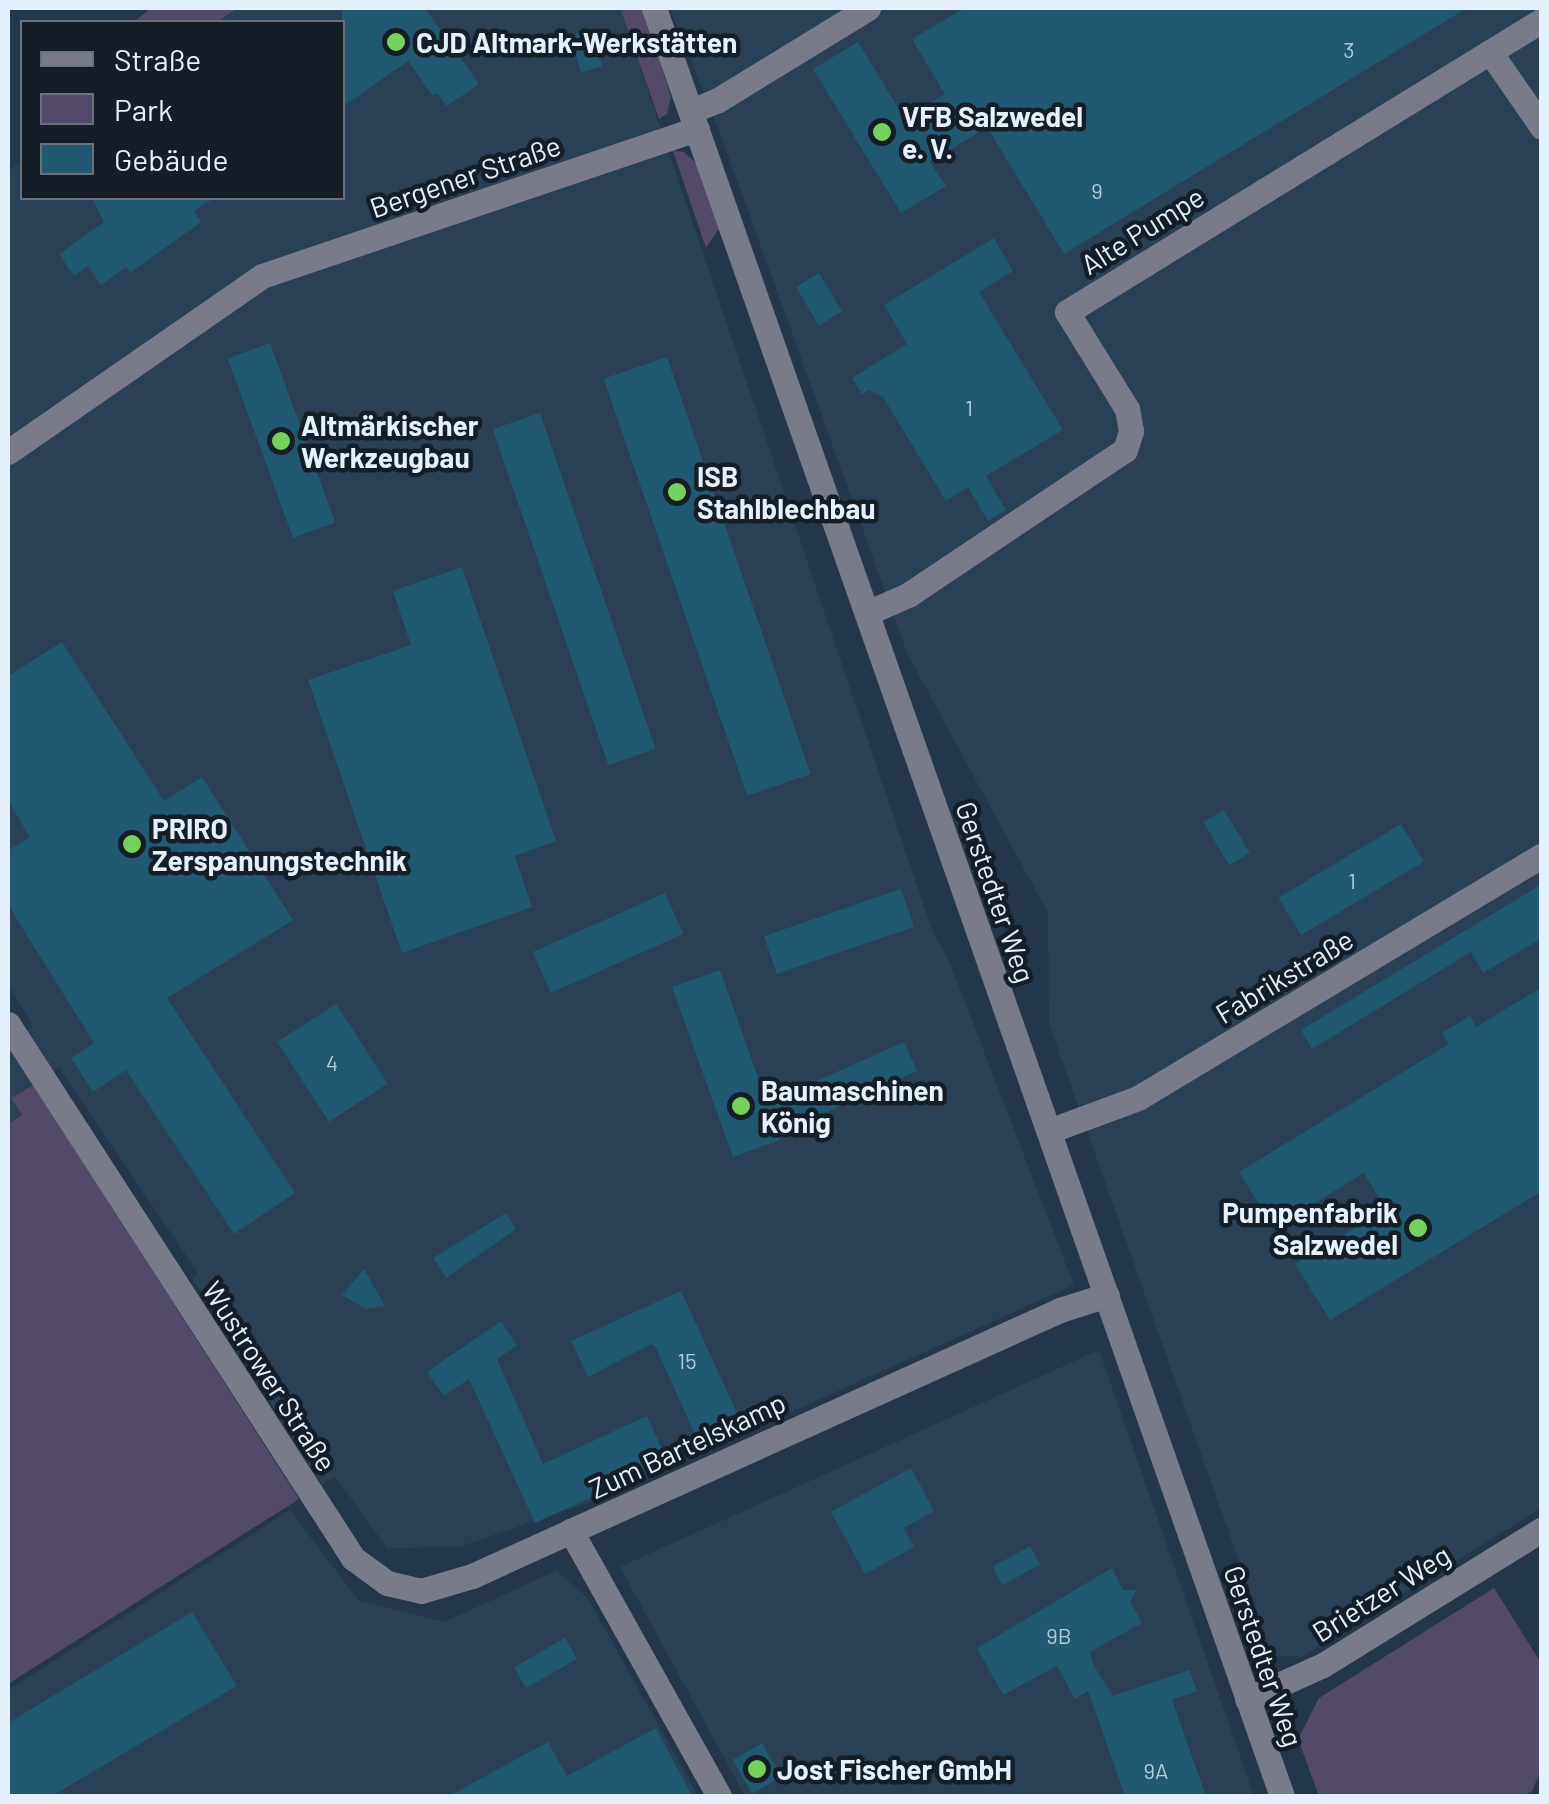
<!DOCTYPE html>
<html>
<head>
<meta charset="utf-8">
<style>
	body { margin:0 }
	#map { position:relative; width:1549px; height:1804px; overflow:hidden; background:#243649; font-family:Barlow,sans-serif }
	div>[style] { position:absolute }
	.built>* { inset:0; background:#294057 }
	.green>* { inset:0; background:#534a6a }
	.building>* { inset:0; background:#205971; transform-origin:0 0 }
	.minor>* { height:25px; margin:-12.5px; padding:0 12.5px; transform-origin:12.5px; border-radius:12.5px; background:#797c88 }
	.dots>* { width:28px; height:28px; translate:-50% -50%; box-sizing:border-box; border:5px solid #151d26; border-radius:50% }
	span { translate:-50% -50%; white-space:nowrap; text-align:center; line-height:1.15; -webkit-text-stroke:9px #151d26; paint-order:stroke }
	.number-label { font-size:22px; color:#b4cada }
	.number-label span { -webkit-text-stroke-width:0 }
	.poi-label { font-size:28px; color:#e5f0fd; font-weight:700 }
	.left { translate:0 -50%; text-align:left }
	.right { translate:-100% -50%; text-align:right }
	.street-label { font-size:28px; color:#e5f0fd }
	.frame { position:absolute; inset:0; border:10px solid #e5f0fd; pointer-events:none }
	.legend { position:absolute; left:20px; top:20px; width:325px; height:180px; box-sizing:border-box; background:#151d26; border:2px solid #68717c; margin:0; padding:12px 18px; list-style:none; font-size:30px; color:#e5f0fd }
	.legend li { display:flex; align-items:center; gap:20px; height:50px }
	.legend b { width:50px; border:2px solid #68717c }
</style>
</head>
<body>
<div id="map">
	<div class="built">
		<div style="clip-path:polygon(238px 8px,620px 8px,932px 930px,950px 963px,1074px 1285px,593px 1501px,459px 1547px,387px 1548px,335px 1476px,322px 1484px,192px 1278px,198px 1273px,59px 1067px,12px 1098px,22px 1115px,8px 1124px,8px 1044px,33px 1026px,8px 984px,8px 171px,22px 161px,22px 198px,342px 198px,342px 22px,217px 22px)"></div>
		<div style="clip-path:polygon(670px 8px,1541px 8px,1541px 1508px,1302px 1657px,1272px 1655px,1049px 1023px,1048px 913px,908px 655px,720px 133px)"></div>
		<div style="clip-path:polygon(1099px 1350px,1254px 1796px,745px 1796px,620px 1567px)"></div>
		<div style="clip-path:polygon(290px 1510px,359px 1601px,444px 1622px,556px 1571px,587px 1597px,698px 1796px,8px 1796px,8px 1690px)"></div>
	</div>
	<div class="green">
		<div style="clip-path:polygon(152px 8px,238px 8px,217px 22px,133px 22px)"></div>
		<div style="clip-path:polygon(620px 8px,643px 8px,671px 97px,667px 114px,659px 119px)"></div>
		<div style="clip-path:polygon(673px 151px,684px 152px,698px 165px,720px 227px,706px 248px)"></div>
		<div style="clip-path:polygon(33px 1085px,299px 1499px,8px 1684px,8px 1124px,22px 1115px,11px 1098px)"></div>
		<div style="clip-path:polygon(1494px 1588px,1541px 1663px,1541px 1770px,1532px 1791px,1523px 1796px,1319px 1796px,1298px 1739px,1319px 1698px)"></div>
	</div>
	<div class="building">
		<div style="clip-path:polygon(342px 8px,425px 8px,479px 84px,447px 106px,437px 93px,433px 96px,408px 61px,342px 107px)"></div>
		<div style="clip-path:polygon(965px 8px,1467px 8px,1064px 254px,987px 127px,930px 162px,946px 186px,901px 213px,813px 69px,858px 42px,905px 119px,945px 94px,912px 39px)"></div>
		<div style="left:591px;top:30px;width:38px;height:22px;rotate:73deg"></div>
		<div style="clip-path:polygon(92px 198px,214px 198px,194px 211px,201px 222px,130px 273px,126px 267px,101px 285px,88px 266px,74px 276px,59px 254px,104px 222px)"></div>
		<div style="clip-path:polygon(994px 238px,1013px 271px,979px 292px,1063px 430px,986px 476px,1006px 510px,988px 521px,968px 487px,946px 501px,883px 397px,869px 390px,862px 394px,852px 378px,907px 344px,884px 305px)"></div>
		<div style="left:819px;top:273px;width:45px;height:27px;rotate:59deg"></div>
		<div style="left:270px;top:343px;width:191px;height:45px;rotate:70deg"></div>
		<div style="left:667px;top:357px;width:441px;height:67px;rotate:71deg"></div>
		<div style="left:540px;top:413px;width:355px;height:50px;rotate:71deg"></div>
		<div style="clip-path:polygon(462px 567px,556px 841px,515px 856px,532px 907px,402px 953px,308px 680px,411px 645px,393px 591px)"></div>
		<div style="clip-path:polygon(62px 642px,164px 801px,202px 777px,293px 920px,167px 998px,295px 1193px,234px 1234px,126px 1070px,93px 1092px,71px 1058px,94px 1043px,8px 905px,8px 851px,30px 837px,8px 801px,8px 676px)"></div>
		<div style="left:1224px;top:810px;width:50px;height:24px;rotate:59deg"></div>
		<div style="left:1401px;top:824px;width:44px;height:143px;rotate:59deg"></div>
		<div style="clip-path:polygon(1542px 884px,1542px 938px,1483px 973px,1471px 952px,1312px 1049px,1301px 1030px)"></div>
		<div style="left:901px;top:889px;width:40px;height:145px;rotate:71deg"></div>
		<div style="left:665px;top:893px;width:45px;height:145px;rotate:66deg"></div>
		<div style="clip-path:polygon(720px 970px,767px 1103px,904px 1042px,917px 1071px,778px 1134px,780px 1140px,733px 1157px,672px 987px)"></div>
		<div style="clip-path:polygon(1542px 987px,1542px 1191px,1330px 1320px,1295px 1264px,1386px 1209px,1364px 1173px,1274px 1228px,1239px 1172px,1449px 1044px,1442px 1033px,1470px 1016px,1476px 1027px)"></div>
		<div style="left:336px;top:1004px;width:95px;height:70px;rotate:57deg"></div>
		<div style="clip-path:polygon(506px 1213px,516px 1229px,446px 1278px,433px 1258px)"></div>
		<div style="clip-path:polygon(364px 1269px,385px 1306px,366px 1309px,342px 1295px)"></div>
		<div style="clip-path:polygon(681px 1291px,743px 1426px,700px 1445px,655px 1346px,651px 1344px,588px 1377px,571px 1341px)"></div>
		<div style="clip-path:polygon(501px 1321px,517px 1345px,497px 1359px,543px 1464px,647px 1416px,668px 1462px,535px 1523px,469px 1379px,444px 1396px,427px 1372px)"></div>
		<div style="clip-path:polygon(911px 1468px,934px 1511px,904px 1528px,914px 1547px,865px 1574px,831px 1512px)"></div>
		<div style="left:1030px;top:1546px;width:21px;height:43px;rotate:61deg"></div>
		<div style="clip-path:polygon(1112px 1568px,1123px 1590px,1137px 1590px,1130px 1602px,1142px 1623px,1090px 1652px,1094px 1666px,1113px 1696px,1189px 1670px,1197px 1691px,1172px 1700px,1206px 1796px,1125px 1796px,1088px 1691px,1075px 1699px,1057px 1666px,1003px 1695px,977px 1648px)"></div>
		<div style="clip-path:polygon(192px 1612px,237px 1686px,52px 1796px,8px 1796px,8px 1723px)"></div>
		<div style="left:565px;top:1638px;width:24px;height:59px;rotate:60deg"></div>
		<div style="clip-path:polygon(656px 1728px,692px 1796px,449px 1796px,548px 1742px,567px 1776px)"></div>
		<div style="left:762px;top:1743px;width:39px;height:34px;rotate:60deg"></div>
	</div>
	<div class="minor">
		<div style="left:654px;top:8px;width:1895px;rotate:70.65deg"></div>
		<div style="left:1490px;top:52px;width:91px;rotate:55.3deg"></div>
		<div style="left:691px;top:111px;width:29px;rotate:-22deg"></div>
		<div style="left:718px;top:100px;width:176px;rotate:-31.5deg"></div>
		<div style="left:8px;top:452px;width:309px;rotate:-34.7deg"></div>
		<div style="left:262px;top:276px;width:459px;rotate:-18.7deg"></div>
		<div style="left:867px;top:613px;width:45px;rotate:-23.7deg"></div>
		<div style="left:908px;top:595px;width:261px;rotate:-33.8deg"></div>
		<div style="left:1125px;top:450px;width:20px;rotate:-72deg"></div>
		<div style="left:1131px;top:431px;width:22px;rotate:-100deg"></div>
		<div style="left:1127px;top:409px;width:114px;rotate:-121.7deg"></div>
		<div style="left:1067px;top:312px;width:558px;rotate:-31.58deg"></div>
		<div style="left:8px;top:1024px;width:636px;rotate:57.13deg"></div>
		<div style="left:353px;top:1558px;width:42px;rotate:36.3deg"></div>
		<div style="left:387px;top:1583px;width:35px;rotate:13deg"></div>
		<div style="left:421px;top:1591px;width:53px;rotate:-16.4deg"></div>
		<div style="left:472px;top:1576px;width:109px;rotate:-24.4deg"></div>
		<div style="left:1049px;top:1131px;width:95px;rotate:-20.3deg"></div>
		<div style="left:1138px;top:1098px;width:471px;rotate:-31deg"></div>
		<div style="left:1247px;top:1699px;width:83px;rotate:-24.1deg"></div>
		<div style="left:1323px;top:1665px;width:258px;rotate:-31.8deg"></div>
		<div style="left:719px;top:1796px;width:304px;rotate:-119.2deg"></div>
		<div style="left:571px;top:1531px;width:537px;rotate:-24.32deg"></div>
		<div style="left:1060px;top:1310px;width:49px;rotate:-17.7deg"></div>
	</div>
	<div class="dots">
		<div style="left:396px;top:42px;background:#74d25c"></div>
		<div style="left:882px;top:132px;background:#74d25c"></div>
		<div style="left:281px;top:441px;background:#74d25c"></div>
		<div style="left:677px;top:492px;background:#74d25c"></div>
		<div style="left:132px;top:844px;background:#74d25c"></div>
		<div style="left:741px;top:1106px;background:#74d25c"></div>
		<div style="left:1418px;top:1228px;background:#74d25c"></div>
		<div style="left:757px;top:1769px;background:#74d25c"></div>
	</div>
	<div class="number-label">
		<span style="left:1349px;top:50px">3</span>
		<span style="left:1097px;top:191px">9</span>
		<span style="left:969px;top:408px">1</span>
		<span style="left:1352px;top:881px">1</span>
		<span style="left:332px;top:1063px">4</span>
		<span style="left:687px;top:1361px">15</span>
		<span style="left:1059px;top:1636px">9B</span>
		<span style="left:1156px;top:1771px">9A</span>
	</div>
	<div class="poi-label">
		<span class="left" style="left:416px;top:42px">CJD Altmark-Werkstätten</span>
		<span class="left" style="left:902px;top:132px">VFB Salzwedel<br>e. V.</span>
		<span class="left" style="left:301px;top:441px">Altmärkischer<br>Werkzeugbau</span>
		<span class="left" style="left:697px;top:492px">ISB<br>Stahlblechbau</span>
		<span class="left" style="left:152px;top:844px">PRIRO<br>Zerspanungstechnik</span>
		<span class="left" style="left:761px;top:1106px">Baumaschinen<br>König</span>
		<span class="right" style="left:1398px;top:1228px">Pumpenfabrik<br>Salzwedel</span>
		<span class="left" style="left:777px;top:1769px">Jost Fischer GmbH</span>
	</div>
	<div class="street-label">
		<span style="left:465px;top:176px;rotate:-19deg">Bergener Straße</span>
		<span style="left:1142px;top:230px;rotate:-32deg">Alte Pumpe</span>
		<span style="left:996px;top:892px;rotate:71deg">Gerstedter Weg</span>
		<span style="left:1284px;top:976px;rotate:-31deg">Fabrikstraße</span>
		<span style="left:270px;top:1376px;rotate:57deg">Wustrower Straße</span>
		<span style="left:687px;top:1445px;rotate:-25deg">Zum Bartelskamp</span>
		<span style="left:1381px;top:1593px;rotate:-32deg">Brietzer Weg</span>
		<span style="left:1264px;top:1656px;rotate:71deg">Gerstedter Weg</span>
	</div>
	<div class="frame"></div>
	<ul class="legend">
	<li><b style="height:12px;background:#797c88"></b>Straße</li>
	<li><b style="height:28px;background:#534a6a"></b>Park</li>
	<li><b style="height:28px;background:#205971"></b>Gebäude</li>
	</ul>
</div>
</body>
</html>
